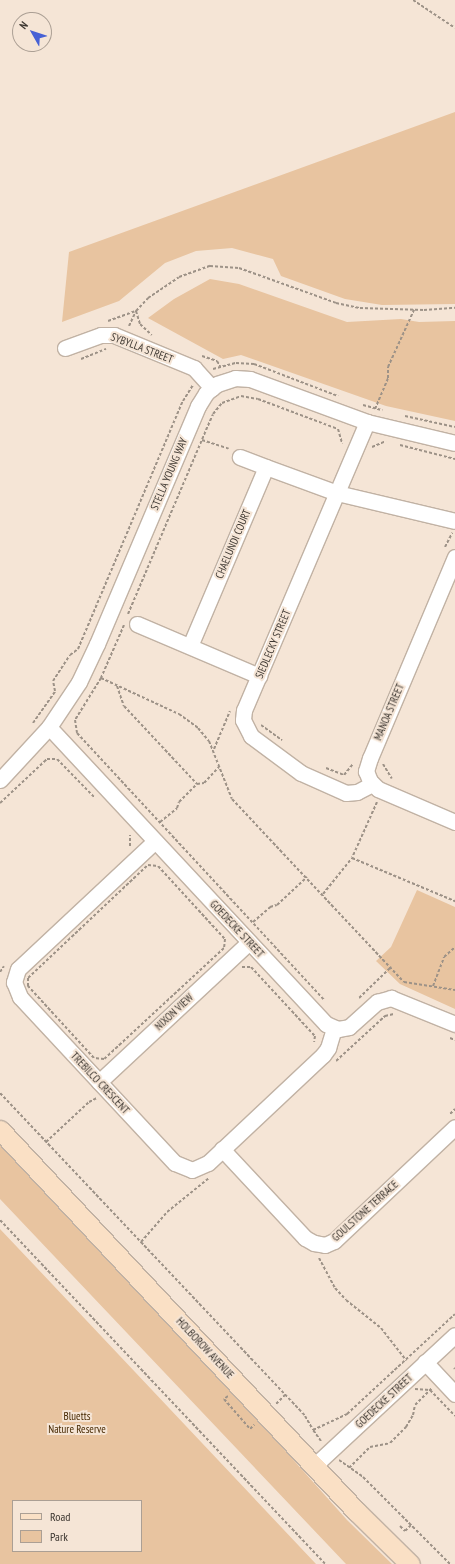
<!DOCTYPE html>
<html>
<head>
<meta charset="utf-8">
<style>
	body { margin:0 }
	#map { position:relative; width:455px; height:1564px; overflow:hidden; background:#f5e5d6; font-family:"PT Sans Narrow",sans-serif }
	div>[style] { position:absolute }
	.green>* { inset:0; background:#e8c4a0 }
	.path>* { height:2px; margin-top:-1px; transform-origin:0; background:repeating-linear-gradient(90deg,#9d9287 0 3px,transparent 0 5px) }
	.roads { filter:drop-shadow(1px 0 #c1b2a4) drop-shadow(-1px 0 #c1b2a4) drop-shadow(0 1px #c1b2a4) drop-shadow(0 -1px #c1b2a4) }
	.minor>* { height:15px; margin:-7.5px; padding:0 7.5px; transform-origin:7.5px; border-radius:7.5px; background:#fff }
	.major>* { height:19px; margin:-9.5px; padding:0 9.5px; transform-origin:9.5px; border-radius:9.5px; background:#fae0c5 }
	span { translate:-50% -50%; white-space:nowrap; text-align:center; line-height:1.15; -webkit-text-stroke:4px #f5e5d6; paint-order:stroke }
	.street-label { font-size:11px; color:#3d3731 }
	.park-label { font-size:11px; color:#462800 }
	.legend { position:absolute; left:12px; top:1500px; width:130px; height:52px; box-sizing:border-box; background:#f5e5d6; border:1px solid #ab9f94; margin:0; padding:5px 7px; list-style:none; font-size:12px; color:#3d3731 }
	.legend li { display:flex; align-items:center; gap:8px; height:20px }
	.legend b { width:20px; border:1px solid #ab9f94 }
	.north { position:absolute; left:12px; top:12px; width:40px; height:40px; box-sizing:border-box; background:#f5e5d6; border:1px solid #ab9f94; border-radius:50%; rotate:309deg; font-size:11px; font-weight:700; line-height:16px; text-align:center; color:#3d3731 }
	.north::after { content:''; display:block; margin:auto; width:14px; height:18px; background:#4761d5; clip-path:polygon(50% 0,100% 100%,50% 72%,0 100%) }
</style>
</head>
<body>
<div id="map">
	<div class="green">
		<div style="clip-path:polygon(455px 112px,455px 304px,382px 305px,345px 299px,281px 276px,273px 259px,232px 248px,196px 251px,165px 263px,119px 301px,62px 322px,69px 252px)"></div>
		<div style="clip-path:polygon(210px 279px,239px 284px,347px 322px,401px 319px,419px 322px,455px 321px,455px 421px,386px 406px,241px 355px,223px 359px,148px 318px,174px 299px)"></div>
		<div style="clip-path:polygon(417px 890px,455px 907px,455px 1009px,400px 984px,376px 961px,391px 947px)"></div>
		<div style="clip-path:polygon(0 1143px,206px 1362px,347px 1520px,392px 1564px,346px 1564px,0 1199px)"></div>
		<div style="clip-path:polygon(evenodd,0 1229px,36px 1267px,316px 1564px,0 1564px,0 1229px,13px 1501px,141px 1501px,141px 1551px,13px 1551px,13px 1501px)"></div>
	</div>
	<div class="path">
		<div style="left:413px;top:0;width:50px;rotate:33.7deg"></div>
		<div style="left:108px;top:321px;width:30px;rotate:-20deg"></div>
		<div style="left:136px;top:311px;width:14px;rotate:73deg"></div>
		<div style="left:140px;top:324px;width:16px;rotate:43deg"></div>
		<div style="left:129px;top:326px;width:17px;rotate:-65deg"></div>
		<div style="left:136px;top:311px;width:18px;rotate:-47deg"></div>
		<div style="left:148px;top:298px;width:37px;rotate:-34deg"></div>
		<div style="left:179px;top:277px;width:33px;rotate:-20deg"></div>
		<div style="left:210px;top:266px;width:29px;rotate:4deg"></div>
		<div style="left:239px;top:268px;width:103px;rotate:19.8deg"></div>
		<div style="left:336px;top:303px;width:25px;rotate:12deg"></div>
		<div style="left:360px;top:308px;width:64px;rotate:1.8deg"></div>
		<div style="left:424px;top:310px;width:31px;rotate:-4deg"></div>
		<div style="left:202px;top:356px;width:16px;rotate:18deg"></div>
		<div style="left:217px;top:361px;width:6px;rotate:59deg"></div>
		<div style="left:81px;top:359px;width:27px;rotate:-22deg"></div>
		<div style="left:213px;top:369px;width:24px;rotate:-15deg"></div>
		<div style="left:236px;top:363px;width:18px;rotate:3deg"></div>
		<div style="left:254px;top:364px;width:90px;rotate:20.9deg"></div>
		<div style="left:363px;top:405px;width:20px;rotate:15deg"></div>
		<div style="left:375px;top:409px;width:34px;rotate:-67deg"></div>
		<div style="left:388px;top:378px;width:11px;rotate:-90deg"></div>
		<div style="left:388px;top:367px;width:63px;rotate:-65.5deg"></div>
		<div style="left:405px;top:416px;width:51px;rotate:12.4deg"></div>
		<div style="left:202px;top:440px;width:28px;rotate:18deg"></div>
		<div style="left:400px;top:445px;width:57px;rotate:14.3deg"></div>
		<div style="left:372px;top:447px;width:15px;rotate:-23deg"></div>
		<div style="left:445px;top:547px;width:16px;rotate:-63deg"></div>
		<div style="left:128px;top:614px;width:200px;rotate:-67deg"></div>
		<div style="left:206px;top:430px;width:17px;rotate:-66deg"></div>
		<div style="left:213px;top:414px;width:14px;rotate:-51deg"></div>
		<div style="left:222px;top:403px;width:20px;rotate:-20deg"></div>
		<div style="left:241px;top:396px;width:17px;rotate:10deg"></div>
		<div style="left:258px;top:399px;width:85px;rotate:20.6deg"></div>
		<div style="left:338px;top:429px;width:15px;rotate:74deg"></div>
		<div style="left:124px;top:625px;width:58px;rotate:113.5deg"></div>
		<div style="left:101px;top:678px;width:49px;rotate:121.8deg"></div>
		<div style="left:75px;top:720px;width:13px;rotate:81deg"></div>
		<div style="left:77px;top:733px;width:364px;rotate:47.2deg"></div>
		<div style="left:101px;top:678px;width:86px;rotate:24.8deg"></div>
		<div style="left:179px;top:714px;width:24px;rotate:36deg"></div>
		<div style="left:198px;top:728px;width:17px;rotate:50deg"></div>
		<div style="left:209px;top:741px;width:62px;rotate:68.4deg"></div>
		<div style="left:232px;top:799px;width:251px;rotate:46.8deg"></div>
		<div style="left:404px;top:982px;width:52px;rotate:8.9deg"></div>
		<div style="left:117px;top:686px;width:21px;rotate:71deg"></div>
		<div style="left:124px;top:706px;width:107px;rotate:46.9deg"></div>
		<div style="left:197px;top:784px;width:7px;rotate:-8deg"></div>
		<div style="left:204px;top:783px;width:22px;rotate:-47deg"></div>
		<div style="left:33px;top:723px;width:39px;rotate:-55deg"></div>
		<div style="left:55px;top:691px;width:10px;rotate:-101deg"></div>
		<div style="left:53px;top:681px;width:31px;rotate:-57deg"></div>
		<div style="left:70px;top:655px;width:10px;rotate:-37deg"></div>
		<div style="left:78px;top:649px;width:269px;rotate:-67.1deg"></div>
		<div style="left:183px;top:401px;width:19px;rotate:-58deg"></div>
		<div style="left:261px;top:725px;width:26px;rotate:36deg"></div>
		<div style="left:214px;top:749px;width:41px;rotate:-67.2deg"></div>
		<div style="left:383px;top:764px;width:17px;rotate:59deg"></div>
		<div style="left:326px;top:768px;width:19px;rotate:21deg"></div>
		<div style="left:344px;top:775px;width:14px;rotate:-51deg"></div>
		<div style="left:377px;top:802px;width:61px;rotate:114.1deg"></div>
		<div style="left:352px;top:858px;width:112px;rotate:22.7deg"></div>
		<div style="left:0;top:803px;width:64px;rotate:-43.1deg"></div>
		<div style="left:47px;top:759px;width:10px"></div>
		<div style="left:57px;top:759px;width:54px;rotate:45.7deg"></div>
		<div style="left:160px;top:822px;width:22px;rotate:-39deg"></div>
		<div style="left:177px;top:808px;width:6px;rotate:-72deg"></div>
		<div style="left:179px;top:802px;width:25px;rotate:-45deg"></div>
		<div style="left:130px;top:846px;width:11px;rotate:-90deg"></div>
		<div style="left:148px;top:865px;width:10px;rotate:6deg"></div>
		<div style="left:158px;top:866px;width:99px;rotate:47.5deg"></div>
		<div style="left:225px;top:939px;width:9px;rotate:96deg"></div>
		<div style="left:224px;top:948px;width:163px;rotate:137.2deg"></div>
		<div style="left:104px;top:1059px;width:10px;rotate:-174deg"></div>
		<div style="left:94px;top:1058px;width:98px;rotate:-132.5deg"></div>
		<div style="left:28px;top:986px;width:8px;rotate:-90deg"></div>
		<div style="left:28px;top:978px;width:165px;rotate:-43.3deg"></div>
		<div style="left:323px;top:894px;width:46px;rotate:-51.1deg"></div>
		<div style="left:253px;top:922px;width:23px;rotate:-41deg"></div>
		<div style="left:270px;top:907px;width:7px;rotate:-16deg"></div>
		<div style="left:277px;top:905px;width:41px;rotate:-43deg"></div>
		<div style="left:242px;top:967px;width:9px"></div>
		<div style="left:251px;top:967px;width:94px;rotate:47.2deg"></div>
		<div style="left:315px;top:1036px;width:6px;rotate:99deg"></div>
		<div style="left:0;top:972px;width:7px;rotate:-56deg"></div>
		<div style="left:433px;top:986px;width:31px;rotate:-69deg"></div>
		<div style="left:444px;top:957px;width:15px;rotate:-42deg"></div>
		<div style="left:359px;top:998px;width:45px;rotate:-44.1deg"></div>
		<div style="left:450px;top:1038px;width:5px;rotate:22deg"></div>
		<div style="left:336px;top:1061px;width:67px;rotate:-42.6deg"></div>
		<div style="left:385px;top:1016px;width:9px;rotate:-13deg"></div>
		<div style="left:0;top:1093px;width:444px;rotate:46.6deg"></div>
		<div style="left:305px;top:1416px;width:16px;rotate:60deg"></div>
		<div style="left:450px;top:1114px;width:7px;rotate:-45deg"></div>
		<div style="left:46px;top:1142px;width:59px;rotate:-42.9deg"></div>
		<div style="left:89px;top:1102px;width:9px;rotate:-27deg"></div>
		<div style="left:0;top:1220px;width:473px;rotate:46.6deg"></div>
		<div style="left:141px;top:1242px;width:40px;rotate:-49deg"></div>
		<div style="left:167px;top:1212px;width:54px;rotate:-39deg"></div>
		<div style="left:319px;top:1258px;width:34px;rotate:62deg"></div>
		<div style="left:335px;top:1288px;width:16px;rotate:47deg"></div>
		<div style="left:346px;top:1300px;width:45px;rotate:38.7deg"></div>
		<div style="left:381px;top:1328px;width:41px;rotate:52deg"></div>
		<div style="left:454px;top:1368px;width:1px;rotate:45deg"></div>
		<div style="left:415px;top:1389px;width:15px;rotate:4deg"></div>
		<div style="left:430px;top:1390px;width:36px;rotate:46deg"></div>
		<div style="left:228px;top:1396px;width:5px;rotate:143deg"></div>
		<div style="left:224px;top:1399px;width:40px;rotate:49deg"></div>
		<div style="left:250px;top:1429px;width:6px;rotate:-45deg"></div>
		<div style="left:276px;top:1404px;width:13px;rotate:-45deg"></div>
		<div style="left:321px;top:1441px;width:14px;rotate:-126deg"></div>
		<div style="left:313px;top:1430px;width:38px;rotate:-25deg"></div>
		<div style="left:347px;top:1414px;width:147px;rotate:-42.8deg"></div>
		<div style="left:339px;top:1460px;width:29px;rotate:35deg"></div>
		<div style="left:363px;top:1477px;width:123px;rotate:45deg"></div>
		<div style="left:349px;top:1468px;width:30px;rotate:-45deg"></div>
		<div style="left:370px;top:1447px;width:20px;rotate:-11deg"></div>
		<div style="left:390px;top:1443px;width:23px;rotate:-45deg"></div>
		<div style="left:406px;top:1427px;width:14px;rotate:-60deg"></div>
		<div style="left:413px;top:1415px;width:10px;rotate:-79deg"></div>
		<div style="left:415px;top:1405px;width:24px;rotate:-45deg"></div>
		<div style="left:400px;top:1526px;width:7px;rotate:45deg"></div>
		<div style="left:405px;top:1531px;width:8px;rotate:-45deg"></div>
	</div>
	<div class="roads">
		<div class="minor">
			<div style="left:65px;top:348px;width:38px;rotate:-20deg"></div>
			<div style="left:101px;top:335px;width:13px"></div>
			<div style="left:114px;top:335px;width:87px;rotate:22.4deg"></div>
			<div style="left:194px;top:368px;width:27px;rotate:48deg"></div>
			<div style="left:367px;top:422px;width:313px;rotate:113.1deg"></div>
			<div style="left:244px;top:710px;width:10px;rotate:96deg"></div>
			<div style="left:243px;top:720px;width:18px;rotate:63deg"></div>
			<div style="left:251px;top:736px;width:62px;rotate:36.5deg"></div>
			<div style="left:301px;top:773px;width:49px;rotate:24deg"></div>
			<div style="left:346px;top:793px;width:11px;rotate:-5deg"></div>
			<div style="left:357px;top:792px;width:17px;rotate:-28deg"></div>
			<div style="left:266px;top:467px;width:76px;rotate:20.1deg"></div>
			<div style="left:337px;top:493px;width:121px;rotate:13.3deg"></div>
			<div style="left:455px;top:557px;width:218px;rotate:112.9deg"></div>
			<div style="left:370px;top:758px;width:14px;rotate:107deg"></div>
			<div style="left:366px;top:771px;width:11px;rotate:68deg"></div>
			<div style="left:370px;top:781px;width:11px;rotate:45deg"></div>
			<div style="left:378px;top:789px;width:84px;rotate:23.2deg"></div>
			<div style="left:137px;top:624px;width:133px;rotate:23.1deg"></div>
			<div style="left:190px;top:646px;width:194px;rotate:-67deg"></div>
			<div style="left:266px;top:467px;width:28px;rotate:-159deg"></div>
			<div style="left:49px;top:727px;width:406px;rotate:47deg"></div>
			<div style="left:326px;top:1024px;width:13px;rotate:23deg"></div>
			<div style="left:338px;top:1029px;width:11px;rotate:-10deg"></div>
			<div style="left:349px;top:1027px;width:38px;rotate:-42deg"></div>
			<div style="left:377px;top:1002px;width:15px;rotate:-16deg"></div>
			<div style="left:391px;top:998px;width:69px;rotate:22.1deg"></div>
			<div style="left:0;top:780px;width:72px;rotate:-47.2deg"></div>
			<div style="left:49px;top:727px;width:54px;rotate:-56.3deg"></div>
			<div style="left:79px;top:682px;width:42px;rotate:-64.7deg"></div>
			<div style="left:97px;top:644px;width:259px;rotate:-67deg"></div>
			<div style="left:198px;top:406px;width:15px;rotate:-58deg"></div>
			<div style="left:206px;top:393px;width:14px;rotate:-39deg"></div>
			<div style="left:217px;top:384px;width:19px;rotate:-18deg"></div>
			<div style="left:235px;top:378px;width:15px;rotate:4deg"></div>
			<div style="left:250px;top:379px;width:125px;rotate:20.2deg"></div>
			<div style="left:367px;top:422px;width:90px;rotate:13.4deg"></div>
			<div style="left:155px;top:841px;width:187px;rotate:136.9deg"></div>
			<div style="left:18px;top:969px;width:14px;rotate:107deg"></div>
			<div style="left:14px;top:982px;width:16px;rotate:68deg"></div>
			<div style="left:20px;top:997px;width:227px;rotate:47deg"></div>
			<div style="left:175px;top:1163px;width:18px;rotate:22deg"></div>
			<div style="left:192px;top:1170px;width:17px;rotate:-24deg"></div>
			<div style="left:208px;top:1163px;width:158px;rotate:-43.2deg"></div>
			<div style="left:323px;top:1055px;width:9px;rotate:-54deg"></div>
			<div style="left:328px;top:1048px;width:21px;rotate:-73deg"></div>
			<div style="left:99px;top:1082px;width:205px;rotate:-43deg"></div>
			<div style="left:222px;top:1149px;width:122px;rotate:47deg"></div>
			<div style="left:305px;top:1238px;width:10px;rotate:29deg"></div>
			<div style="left:314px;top:1243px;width:11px;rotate:10deg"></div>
			<div style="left:325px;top:1245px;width:10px;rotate:-24deg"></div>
			<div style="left:334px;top:1241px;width:166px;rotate:-43.3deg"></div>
			<div style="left:425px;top:1362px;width:44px;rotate:46.8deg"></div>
			<div style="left:314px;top:1466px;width:192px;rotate:-42.9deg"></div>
		</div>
		<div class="major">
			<div style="left:0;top:1130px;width:523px;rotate:46.94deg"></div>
			<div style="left:357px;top:1512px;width:74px;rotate:44.5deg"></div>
		</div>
	</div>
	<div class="street-label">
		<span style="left:142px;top:348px;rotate:21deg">SYBYLLA STREET</span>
		<span style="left:169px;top:474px;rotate:-67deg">STELLA YOUNG WAY</span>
		<span style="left:233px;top:544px;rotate:-67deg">CHAELUNDI COURT</span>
		<span style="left:273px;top:644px;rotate:-67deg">SIEDLECKY STREET</span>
		<span style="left:389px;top:712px;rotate:-67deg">MANOA STREET</span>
		<span style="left:237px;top:929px;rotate:47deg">GOEDECKE STREET</span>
		<span style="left:174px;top:1012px;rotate:-43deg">NIXON VIEW</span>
		<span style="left:100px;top:1083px;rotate:47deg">TREBILCO CRESCENT</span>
		<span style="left:365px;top:1211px;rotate:-42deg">GOULSTONE TERRACE</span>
		<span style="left:205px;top:1348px;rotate:47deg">HOLBOROW AVENUE</span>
		<span style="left:384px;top:1401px;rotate:-43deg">GOEDECKE STREET</span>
	</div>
	<div class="park-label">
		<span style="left:77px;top:1423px">Bluetts<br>Nature Reserve</span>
	</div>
	<ul class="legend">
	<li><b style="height:5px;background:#fae0c5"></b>Road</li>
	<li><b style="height:11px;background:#e8c4a0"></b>Park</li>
	</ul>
	<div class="north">N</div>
</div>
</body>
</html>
